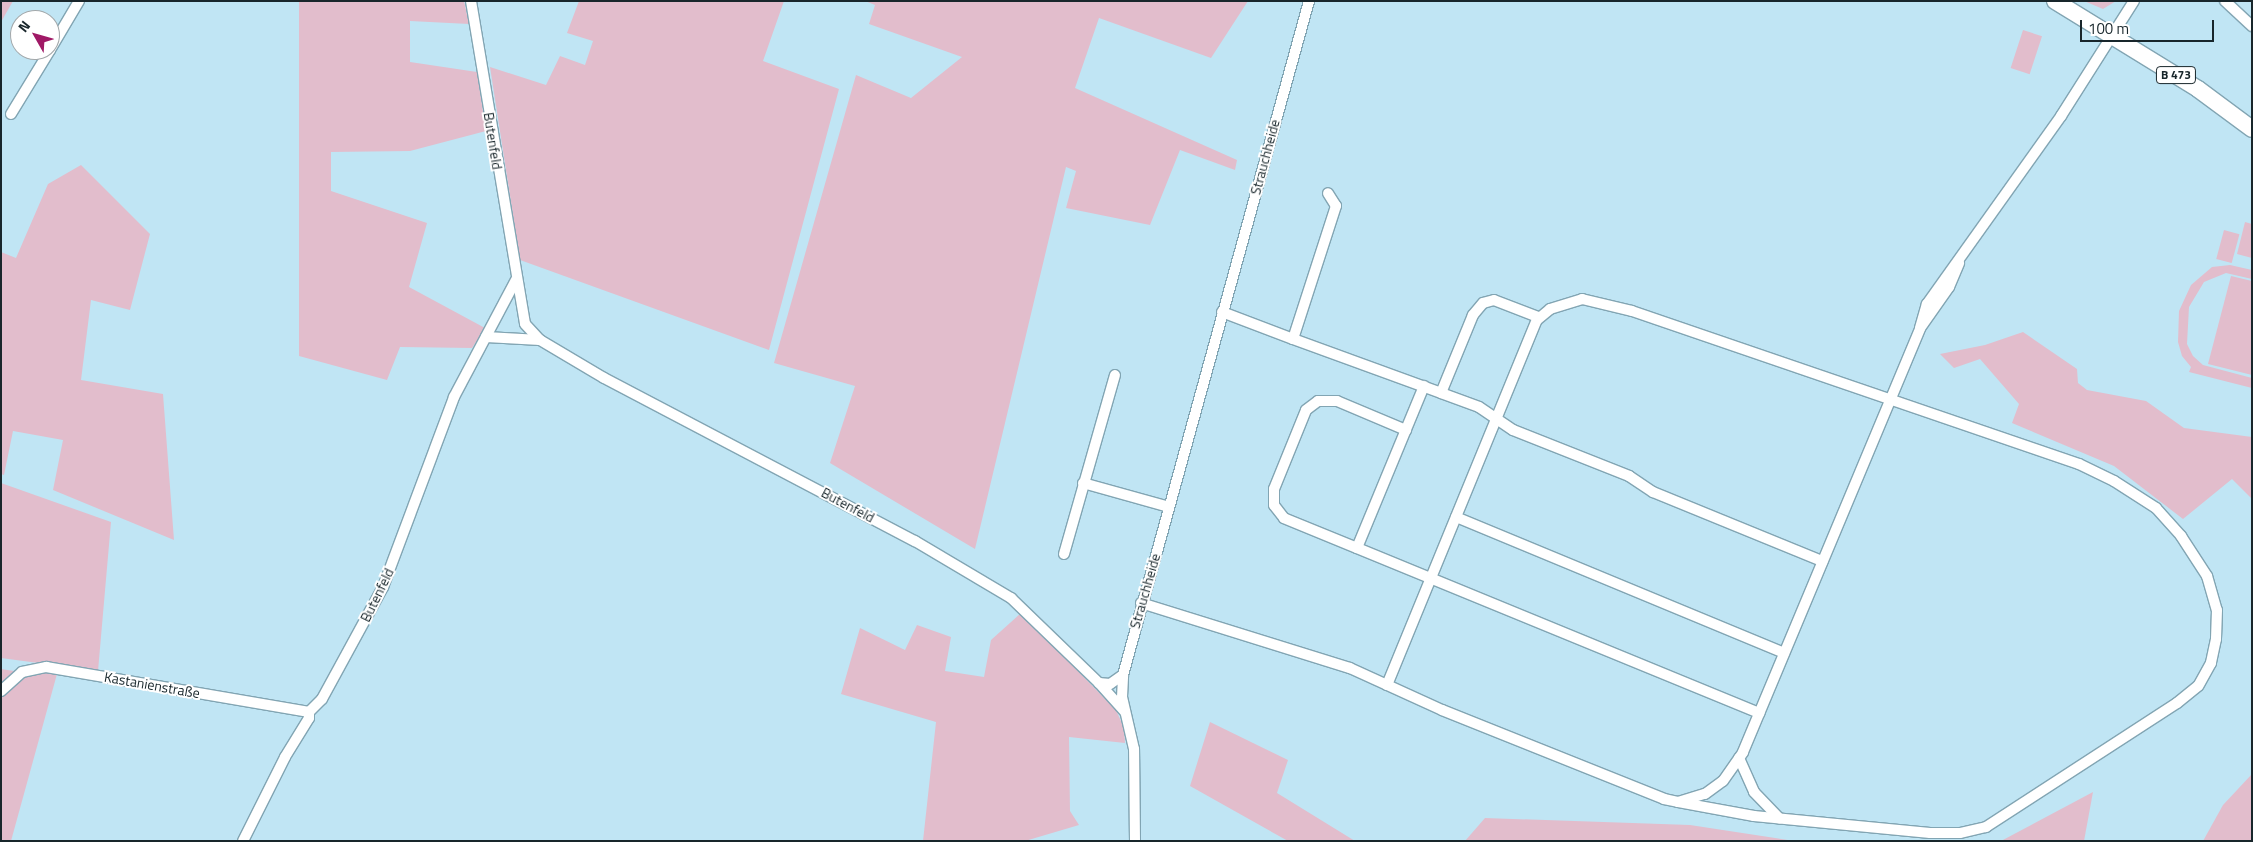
<!DOCTYPE html>
<html>
<head>
<meta charset="utf-8">
<style>
	body { margin:0 }
	#map { position:relative; width:2253px; height:842px; overflow:hidden; background:#c0e5f4; font-family:"Titillium Web",sans-serif }
	div>[style] { position:absolute }
	.green>* { inset:0; background:#e2bdcc; transform-origin:0 0 }
	.roads { filter:drop-shadow(1px 0 #82a5b3) drop-shadow(-1px 0 #82a5b3) drop-shadow(0 1px #82a5b3) drop-shadow(0 -1px #82a5b3) }
	.street>* { height:10px; margin:-5px; padding:0 5px; transform-origin:5px; border-radius:5px; background:#fff }
	.primary>* { height:16px; margin:-8px; padding:0 8px; transform-origin:8px; border-radius:8px; background:#fff }
	span { translate:-50% -50%; white-space:nowrap; text-align:center; line-height:1.15; -webkit-text-stroke:4px #fff; paint-order:stroke }
	.shield-label span { padding:1px 4px; background:#fff; border:1px solid; border-radius:4px; -webkit-text-stroke-width:0 }
	.shield-label { font-size:12px; color:#18262b; font-weight:700 }
	.street-label { font-size:14px; color:#18262b }
	.frame { position:absolute; inset:0; border:2px solid #18262b; pointer-events:none }
	.north { position:absolute; left:10px; top:10px; width:50px; height:50px; box-sizing:border-box; background:#fff; border:1px solid #a3a8aa; border-radius:50%; rotate:308deg; font-size:14px; font-weight:700; line-height:20px; text-align:center; color:#18262b }
	.north::after { content:''; display:block; margin:auto; width:18px; height:22px; background:#a01966; clip-path:polygon(50% 0,100% 100%,50% 72%,0 100%) }
	.scale { position:absolute; left:2080px; top:20px; width:134px; height:22px; box-sizing:border-box; border:2px solid #18262b; border-top:0; padding-left:6px; font-size:15px; line-height:18px; white-space:nowrap; color:#18262b; -webkit-text-stroke:4px #fff; paint-order:stroke }
</style>
</head>
<body>
<div id="map">
	<div class="green">
		<div style="clip-path:polygon(1px 1px,13px 1px,1px 22px)"></div>
		<div style="clip-path:polygon(299px 1px,464px 1px,469px 24px,410px 21px,410px 62px,477px 72px,486px 131px,410px 151px,331px 152px,331px 191px,427px 223px,409px 287px,485px 328px,472px 348px,400px 347px,387px 380px,299px 356px)"></div>
		<div style="clip-path:polygon(579px 1px,784px 1px,763px 61px,839px 89px,769px 350px,520px 260px,490px 67px,546px 85px,560px 56px,585px 65px,593px 41px,567px 33px)"></div>
		<div style="clip-path:polygon(865px 1px,1248px 1px,1211px 58px,1099px 18px,1075px 88px,1237px 160px,1235px 170px,1180px 150px,1150px 225px,1066px 208px,1076px 171px,1066px 167px,975px 549px,830px 463px,855px 386px,774px 363px,856px 75px,911px 98px,962px 57px,869px 24px,875px 5px)"></div>
		<div style="clip-path:polygon(2084px 1px,2116px 1px,2103px 9px)"></div>
		<div style="left:2023px;top:30px;width:20px;height:40px;rotate:18deg"></div>
		<div style="clip-path:polygon(81px 165px,150px 234px,130px 310px,91px 300px,81px 380px,163px 394px,174px 540px,53px 490px,63px 440px,13px 431px,4px 475px,1px 474px,1px 252px,16px 258px,48px 184px)"></div>
		<div style="clip-path:polygon(2245px 222px,2252px 224px,2252px 258px,2237px 254px)"></div>
		<div style="left:2224px;top:230px;width:16px;height:30px;rotate:15deg"></div>
		<div style="clip-path:polygon(2230px 265px,2252px 270px,2252px 279px,2226px 273px,2204px 282px,2189px 307px,2187px 344px,2193px 356px,2203px 365px,2252px 378px,2252px 388px,2189px 372px,2191px 367px,2182px 356px,2178px 342px,2179px 311px,2191px 285px,2212px 267px)"></div>
		<div style="clip-path:polygon(2231px 276px,2252px 281px,2252px 375px,2208px 364px)"></div>
		<div style="clip-path:polygon(2023px 332px,2077px 369px,2078px 383px,2087px 390px,2146px 401px,2184px 428px,2252px 437px,2252px 499px,2232px 479px,2183px 519px,2114px 466px,2012px 423px,2019px 404px,1980px 359px,1954px 368px,1940px 354px,1985px 345px)"></div>
		<div style="clip-path:polygon(1px 483px,111px 522px,98px 671px,1px 658px)"></div>
		<div style="clip-path:polygon(1021px 613px,1116px 710px,1124px 728px,1125px 743px,1069px 737px,1070px 811px,1079px 825px,1025px 841px,923px 841px,936px 722px,841px 694px,860px 628px,905px 650px,917px 625px,951px 637px,945px 671px,984px 677px,991px 640px)"></div>
		<div style="clip-path:polygon(1px 669px,14px 671px,1px 685px)"></div>
		<div style="clip-path:polygon(40px 671px,57px 674px,11px 841px,1px 841px,1px 696px,25px 675px)"></div>
		<div style="clip-path:polygon(1210px 722px,1288px 760px,1277px 793px,1355px 841px,1288px 841px,1190px 786px)"></div>
		<div style="clip-path:polygon(2252px 774px,2252px 841px,2203px 841px,2223px 805px)"></div>
		<div style="clip-path:polygon(2093px 792px,2084px 841px,2001px 841px)"></div>
		<div style="clip-path:polygon(1485px 818px,1690px 825px,1794px 841px,1465px 841px)"></div>
	</div>
	<div class="roads">
		<div class="street">
			<div style="left:471px;top:1px;width:327px;rotate:80.5deg"></div>
			<div style="left:525px;top:324px;width:22px;rotate:47deg"></div>
			<div style="left:540px;top:340px;width:74px;rotate:30.7deg"></div>
			<div style="left:604px;top:378px;width:351px;rotate:27.7deg"></div>
			<div style="left:915px;top:541px;width:112px;rotate:30.7deg"></div>
			<div style="left:1011px;top:598px;width:122px;rotate:44deg"></div>
			<div style="left:1099px;top:683px;width:39px;rotate:48deg"></div>
			<div style="left:2225px;top:1px;width:37px;rotate:43deg"></div>
			<div style="left:50px;top:50px;width:57px;rotate:-59.4deg"></div>
			<div style="left:11px;top:114px;width:75px;rotate:-58.6deg"></div>
			<div style="left:1222px;top:312px;width:76px;rotate:20.8deg"></div>
			<div style="left:1293px;top:339px;width:140px;rotate:-72.1deg"></div>
			<div style="left:1336px;top:206px;width:15px;rotate:-122deg"></div>
			<div style="left:1538px;top:317px;width:47px;rotate:-158.9deg"></div>
			<div style="left:1494px;top:300px;width:11px;rotate:165deg"></div>
			<div style="left:1483px;top:303px;width:16px;rotate:130deg"></div>
			<div style="left:1473px;top:315px;width:84px;rotate:112.3deg"></div>
			<div style="left:1441px;top:393px;width:40px;rotate:20.2deg"></div>
			<div style="left:1479px;top:407px;width:41px;rotate:34.1deg"></div>
			<div style="left:1513px;top:430px;width:125px;rotate:21.6deg"></div>
			<div style="left:1629px;top:476px;width:29px;rotate:34deg"></div>
			<div style="left:1653px;top:492px;width:183px;rotate:22.2deg"></div>
			<div style="left:1921px;top:327px;width:49px;rotate:-55deg"></div>
			<div style="left:1949px;top:287px;width:26px;rotate:-67deg"></div>
			<div style="left:486px;top:337px;width:54px;rotate:3.2deg"></div>
			<div style="left:1293px;top:339px;width:158px;rotate:20deg"></div>
			<div style="left:1424px;top:386px;width:175px;rotate:112.5deg"></div>
			<div style="left:1357px;top:548px;width:435px;rotate:22.3deg"></div>
			<div style="left:1083px;top:483px;width:89px;rotate:15.6deg"></div>
			<div style="left:1456px;top:517px;width:355px;rotate:22.5deg"></div>
			<div style="left:1357px;top:548px;width:79px;rotate:-157.7deg"></div>
			<div style="left:1284px;top:518px;width:16px;rotate:-128deg"></div>
			<div style="left:1274px;top:505px;width:16px;rotate:-90deg"></div>
			<div style="left:1274px;top:489px;width:85px;rotate:-67.9deg"></div>
			<div style="left:1306px;top:410px;width:15px;rotate:-37deg"></div>
			<div style="left:1318px;top:401px;width:19px"></div>
			<div style="left:1337px;top:401px;width:75px;rotate:22.8deg"></div>
			<div style="left:1064px;top:554px;width:186px;rotate:-74.1deg"></div>
			<div style="left:1141px;top:603px;width:219px;rotate:17.3deg"></div>
			<div style="left:1350px;top:668px;width:101px;rotate:24.5deg"></div>
			<div style="left:1442px;top:710px;width:239px;rotate:21.8deg"></div>
			<div style="left:1664px;top:799px;width:14px;rotate:12deg"></div>
			<div style="left:1678px;top:802px;width:28px;rotate:-17deg"></div>
			<div style="left:1705px;top:794px;width:22px;rotate:-36deg"></div>
			<div style="left:1723px;top:781px;width:35px;rotate:-55deg"></div>
			<div style="left:1743px;top:752px;width:459px;rotate:-67.3deg"></div>
			<div style="left:1920px;top:328px;width:25px;rotate:-74deg"></div>
			<div style="left:1927px;top:304px;width:231px;rotate:-54.5deg"></div>
			<div style="left:2061px;top:116px;width:136px;rotate:-57.6deg"></div>
			<div style="left:1099px;top:683px;width:11px;rotate:5deg"></div>
			<div style="left:1110px;top:684px;width:16px;rotate:-35deg"></div>
			<div style="left:1387px;top:685px;width:395px;rotate:-67.7deg"></div>
			<div style="left:1537px;top:320px;width:17px;rotate:-40deg"></div>
			<div style="left:1550px;top:309px;width:34px;rotate:-17deg"></div>
			<div style="left:1582px;top:299px;width:51px;rotate:13.5deg"></div>
			<div style="left:1632px;top:311px;width:472px;rotate:18.9deg"></div>
			<div style="left:2079px;top:464px;width:39px;rotate:26deg"></div>
			<div style="left:2114px;top:481px;width:50px;rotate:32.7deg"></div>
			<div style="left:2156px;top:508px;width:38px;rotate:48deg"></div>
			<div style="left:2181px;top:536px;width:48px;rotate:57deg"></div>
			<div style="left:2207px;top:576px;width:35px;rotate:74deg"></div>
			<div style="left:2217px;top:610px;width:29px;rotate:92deg"></div>
			<div style="left:2216px;top:639px;width:25px;rotate:102deg"></div>
			<div style="left:2211px;top:663px;width:26px;rotate:119deg"></div>
			<div style="left:2198px;top:686px;width:27px;rotate:141deg"></div>
			<div style="left:2177px;top:703px;width:228px;rotate:147deg"></div>
			<div style="left:1986px;top:827px;width:27px;rotate:167deg"></div>
			<div style="left:1960px;top:833px;width:30px;rotate:180deg"></div>
			<div style="left:1930px;top:833px;width:177px;rotate:-174.5deg"></div>
			<div style="left:1754px;top:816px;width:77px;rotate:-169.6deg"></div>
			<div style="left:1px;top:691px;width:28px;rotate:-42deg"></div>
			<div style="left:22px;top:672px;width:25px;rotate:-12deg"></div>
			<div style="left:46px;top:667px;width:267px;rotate:9.7deg"></div>
			<div style="left:1739px;top:758px;width:37px;rotate:66deg"></div>
			<div style="left:1754px;top:792px;width:37px;rotate:46deg"></div>
			<div style="left:243px;top:841px;width:94px;rotate:-63.4deg"></div>
			<div style="left:285px;top:757px;width:46px;rotate:-58.4deg"></div>
			<div style="left:309px;top:718px;width:6px;rotate:-90deg"></div>
			<div style="left:309px;top:712px;width:18px;rotate:-45deg"></div>
			<div style="left:322px;top:699px;width:128px;rotate:-61.4deg"></div>
			<div style="left:383px;top:587px;width:203px;rotate:-69.5deg"></div>
			<div style="left:454px;top:397px;width:132px;rotate:-62.1deg"></div>
			<div style="left:1135px;top:841px;width:92px;rotate:-90.6deg"></div>
			<div style="left:1134px;top:749px;width:53px;rotate:-103deg"></div>
			<div style="left:1122px;top:697px;width:22px;rotate:-87deg"></div>
			<div style="left:1123px;top:675px;width:699px;rotate:-74.57deg"></div>
		</div>
		<div class="primary">
			<div style="left:2055px;top:1px;width:168px;rotate:31.6deg"></div>
			<div style="left:2198px;top:89px;width:67px;rotate:36.5deg"></div>
		</div>
	</div>
	<div class="shield-label">
		<span style="left:2176px;top:75px">B 473</span>
	</div>
	<div class="street-label">
		<span style="left:493px;top:141px;rotate:81deg">Butenfeld</span>
		<span style="left:1265px;top:157px;rotate:-75deg">Strauchheide</span>
		<span style="left:848px;top:505px;rotate:28deg">Butenfeld</span>
		<span style="left:1145px;top:591px;rotate:-74deg">Strauchheide</span>
		<span style="left:377px;top:595px;rotate:-64deg">Butenfeld</span>
		<span style="left:152px;top:685px;rotate:10deg">Kastanienstraße</span>
	</div>
	<div class="frame"></div>
	<div class="north">N</div>
	<div class="scale">100 m</div>
</div>
</body>
</html>
